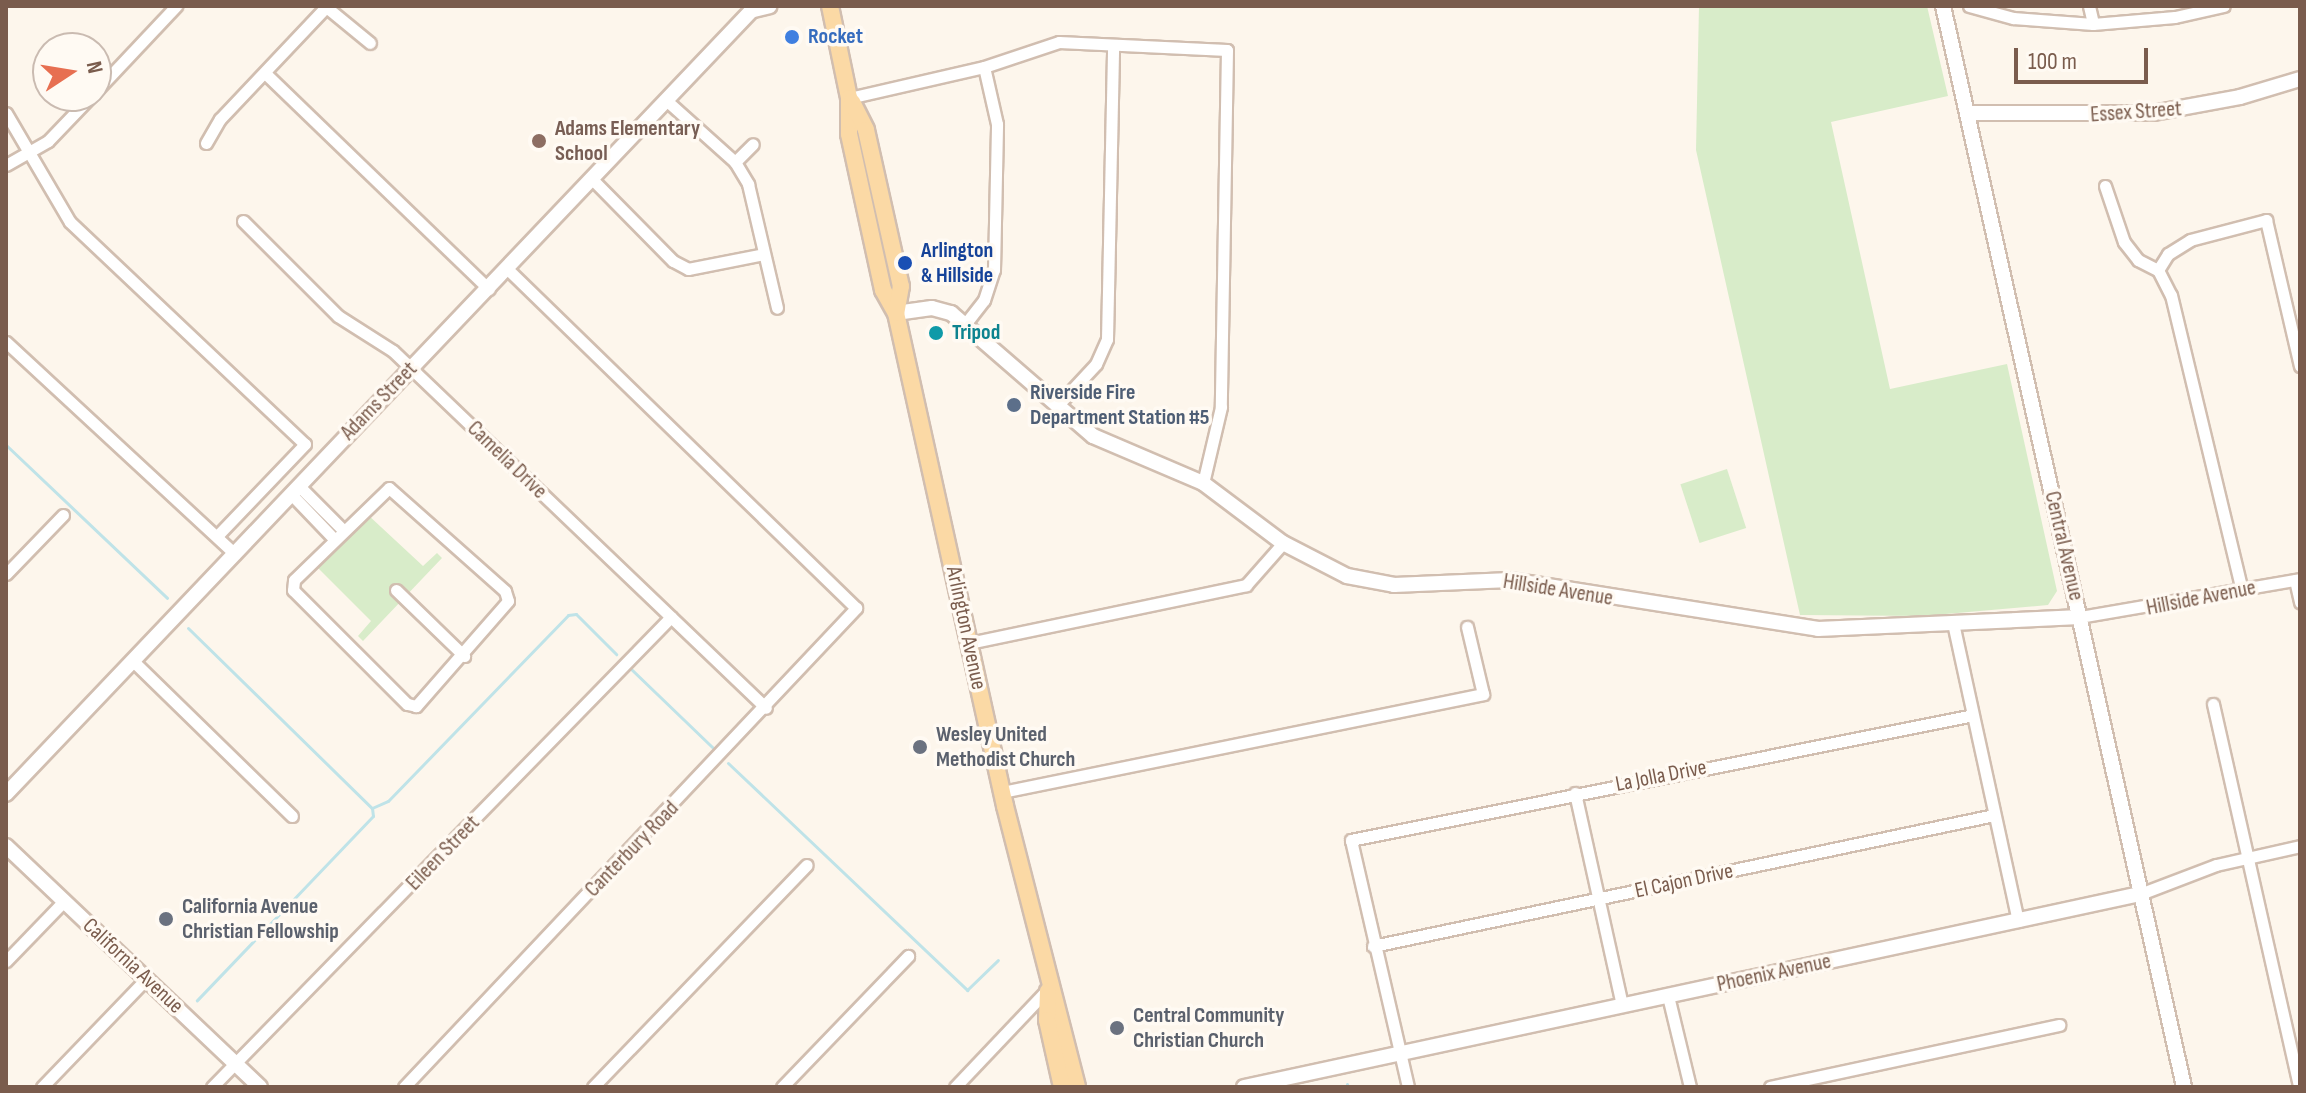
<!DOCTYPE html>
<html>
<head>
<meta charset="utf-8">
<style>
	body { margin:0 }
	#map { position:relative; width:2306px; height:1093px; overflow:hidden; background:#fdf6ec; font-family:"Sofia Sans Condensed",sans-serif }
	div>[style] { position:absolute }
	.green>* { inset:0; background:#d8ecc9; transform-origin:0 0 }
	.stream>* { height:3px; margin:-1.5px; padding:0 1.5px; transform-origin:1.5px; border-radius:1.5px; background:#bfe3e8 }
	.roads { filter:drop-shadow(2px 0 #d1beb0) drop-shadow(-2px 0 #d1beb0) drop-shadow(0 2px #d1beb0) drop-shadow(0 -2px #d1beb0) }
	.minor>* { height:11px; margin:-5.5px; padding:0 5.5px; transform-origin:5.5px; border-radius:5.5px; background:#fff }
	.tertiary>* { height:14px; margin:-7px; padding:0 7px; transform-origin:7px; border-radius:7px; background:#fff }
	.secondary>* { height:14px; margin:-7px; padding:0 7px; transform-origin:7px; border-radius:7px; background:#fff }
	.primary>* { height:16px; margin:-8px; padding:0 8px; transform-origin:8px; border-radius:8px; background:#fbd9a5 }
	.dots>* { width:22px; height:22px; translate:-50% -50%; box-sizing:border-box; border:4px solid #fffaf3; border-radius:50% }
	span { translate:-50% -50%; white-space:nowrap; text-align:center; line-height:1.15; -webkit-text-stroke:7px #fffaf3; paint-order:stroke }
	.shop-label { font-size:22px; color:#366cbe; font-weight:700 }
	.left { translate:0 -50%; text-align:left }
	.street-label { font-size:22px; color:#7a5c4d }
	.education-label { font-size:22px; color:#785e54; font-weight:700 }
	.transit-label { font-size:22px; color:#164399; font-weight:700 }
	.culture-label { font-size:22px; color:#0d838f; font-weight:700 }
	.service-label { font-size:22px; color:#4e5e75; font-weight:700 }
	.worship-label { font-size:22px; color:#5b616d; font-weight:700 }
	.frame { position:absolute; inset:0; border:8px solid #7a5c4d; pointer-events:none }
	.north { position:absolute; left:32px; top:32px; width:80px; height:80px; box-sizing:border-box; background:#fffaf3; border:2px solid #cabbb1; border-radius:50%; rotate:78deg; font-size:22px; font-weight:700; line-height:32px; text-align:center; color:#7a5c4d }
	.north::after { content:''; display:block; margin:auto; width:28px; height:36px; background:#e76f51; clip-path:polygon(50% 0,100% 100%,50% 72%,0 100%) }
	.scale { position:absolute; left:2014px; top:48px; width:134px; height:36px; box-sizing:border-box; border:4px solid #7a5c4d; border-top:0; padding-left:10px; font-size:24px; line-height:28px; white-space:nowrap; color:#7a5c4d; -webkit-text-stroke:6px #fffaf3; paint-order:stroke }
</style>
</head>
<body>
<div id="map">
	<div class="green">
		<div style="clip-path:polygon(1699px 6px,1927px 6px,1948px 96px,1831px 122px,1890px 389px,2007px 364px,2057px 591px,2048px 605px,1923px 616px,1800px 615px,1696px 150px)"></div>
		<div style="left:1727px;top:469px;width:62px;height:49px;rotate:72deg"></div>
		<div style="clip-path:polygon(367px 514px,423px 566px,437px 553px,442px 558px,363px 641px,358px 636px,371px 621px,317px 567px)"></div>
	</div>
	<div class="stream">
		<div style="left:6px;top:445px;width:222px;rotate:43.5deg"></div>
		<div style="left:188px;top:628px;width:257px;rotate:44.4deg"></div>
		<div style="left:372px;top:808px;width:8px;rotate:83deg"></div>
		<div style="left:373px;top:816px;width:255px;rotate:133.7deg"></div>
		<div style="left:630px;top:668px;width:115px;rotate:43.9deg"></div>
		<div style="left:728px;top:763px;width:330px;rotate:43.5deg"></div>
		<div style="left:967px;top:990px;width:43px;rotate:-44.1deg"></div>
		<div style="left:372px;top:808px;width:17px;rotate:-24deg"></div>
		<div style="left:388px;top:801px;width:259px;rotate:-45.9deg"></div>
		<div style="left:568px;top:615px;width:8px;rotate:-7deg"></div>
		<div style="left:576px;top:614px;width:57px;rotate:45deg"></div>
		<div style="left:1347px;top:1084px;width:3px;rotate:72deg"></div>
	</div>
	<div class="roads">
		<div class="minor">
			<div style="left:325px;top:6px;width:58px;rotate:39.4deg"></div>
			<div style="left:1969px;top:6px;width:46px;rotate:15.3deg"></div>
			<div style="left:2013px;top:18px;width:80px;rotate:4.3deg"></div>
			<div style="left:2093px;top:24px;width:82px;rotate:-4.9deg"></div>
			<div style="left:2175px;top:17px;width:50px;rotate:-12.7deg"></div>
			<div style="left:2089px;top:6px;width:18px;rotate:77deg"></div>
			<div style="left:265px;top:73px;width:311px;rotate:44deg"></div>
			<div style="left:96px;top:91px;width:117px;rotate:-46.7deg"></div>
			<div style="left:849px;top:98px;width:139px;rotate:-12.9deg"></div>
			<div style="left:984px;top:67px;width:79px;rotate:-18.4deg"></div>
			<div style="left:1059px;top:42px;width:168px;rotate:2.7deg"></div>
			<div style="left:1227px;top:50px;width:357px;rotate:91deg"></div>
			<div style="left:1221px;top:407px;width:78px;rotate:103.3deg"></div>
			<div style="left:667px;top:101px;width:91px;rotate:41.9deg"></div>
			<div style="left:735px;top:162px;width:26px;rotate:59deg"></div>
			<div style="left:748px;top:184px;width:127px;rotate:76.8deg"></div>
			<div style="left:6px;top:113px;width:126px;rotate:59.6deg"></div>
			<div style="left:70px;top:222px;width:323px;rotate:43.4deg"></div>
			<div style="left:305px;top:444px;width:127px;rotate:133.7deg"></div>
			<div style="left:206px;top:143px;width:28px;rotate:-60deg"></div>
			<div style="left:220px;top:119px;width:154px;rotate:-46.6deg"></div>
			<div style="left:735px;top:162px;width:25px;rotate:-45deg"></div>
			<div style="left:6px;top:165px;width:48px;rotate:-29.7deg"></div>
			<div style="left:48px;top:141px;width:62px;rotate:-46.3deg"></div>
			<div style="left:592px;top:179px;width:115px;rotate:45.4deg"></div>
			<div style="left:673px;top:261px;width:17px;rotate:28deg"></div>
			<div style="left:688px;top:269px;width:77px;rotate:-11.2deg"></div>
			<div style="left:2105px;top:186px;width:59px;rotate:71.3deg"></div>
			<div style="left:2124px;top:242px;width:23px;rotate:52deg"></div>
			<div style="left:2138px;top:260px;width:22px;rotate:27deg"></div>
			<div style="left:2158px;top:270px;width:28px;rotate:63deg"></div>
			<div style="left:2171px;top:295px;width:304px;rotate:76.5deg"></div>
			<div style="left:243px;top:221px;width:134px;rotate:45deg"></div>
			<div style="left:338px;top:316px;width:65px;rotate:32.5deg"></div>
			<div style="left:393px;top:351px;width:516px;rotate:43.74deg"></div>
			<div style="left:2158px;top:270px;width:19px;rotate:-58deg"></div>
			<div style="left:2168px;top:254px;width:26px;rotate:-32deg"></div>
			<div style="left:2190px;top:240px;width:79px;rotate:-14.7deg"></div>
			<div style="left:2266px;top:220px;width:150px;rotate:76.9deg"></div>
			<div style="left:966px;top:323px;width:29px;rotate:-52deg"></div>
			<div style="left:984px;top:300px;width:32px;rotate:-72deg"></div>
			<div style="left:994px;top:270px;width:146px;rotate:-88.8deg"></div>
			<div style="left:997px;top:124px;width:58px;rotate:-102.8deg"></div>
			<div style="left:6px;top:342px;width:312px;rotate:42.8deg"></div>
			<div style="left:1057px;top:406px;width:57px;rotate:-47.1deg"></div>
			<div style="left:1096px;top:364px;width:27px;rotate:-66deg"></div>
			<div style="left:1107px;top:339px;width:294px;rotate:-88.8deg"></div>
			<div style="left:299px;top:486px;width:62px;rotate:45deg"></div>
			<div style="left:389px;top:488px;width:155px;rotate:41.6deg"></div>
			<div style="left:505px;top:591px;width:10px;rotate:73deg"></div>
			<div style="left:508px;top:601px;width:140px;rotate:131.2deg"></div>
			<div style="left:416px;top:706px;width:9px;rotate:-167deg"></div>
			<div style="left:407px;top:704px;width:161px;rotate:-135deg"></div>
			<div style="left:293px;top:590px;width:10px;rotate:-84deg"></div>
			<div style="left:294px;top:580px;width:132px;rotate:-44.1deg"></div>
			<div style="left:291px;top:494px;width:62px;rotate:46.3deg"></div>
			<div style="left:6px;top:574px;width:82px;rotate:-46deg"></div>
			<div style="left:2295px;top:580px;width:23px;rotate:77deg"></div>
			<div style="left:396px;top:590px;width:95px;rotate:44.1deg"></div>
			<div style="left:2080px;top:617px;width:223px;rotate:-9.8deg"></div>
			<div style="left:1953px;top:623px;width:305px;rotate:77.7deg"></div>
			<div style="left:969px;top:643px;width:283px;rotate:-11.8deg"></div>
			<div style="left:1246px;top:585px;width:56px;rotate:-48.6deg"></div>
			<div style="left:133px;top:661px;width:222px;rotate:44.3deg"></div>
			<div style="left:2213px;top:704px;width:393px;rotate:77.3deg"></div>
			<div style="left:1002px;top:792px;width:491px;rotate:-11.5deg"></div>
			<div style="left:1483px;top:694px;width:69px;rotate:-103.4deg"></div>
			<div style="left:1575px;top:793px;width:217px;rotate:77.5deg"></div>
			<div style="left:2140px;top:894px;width:81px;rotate:-20.9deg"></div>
			<div style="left:2216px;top:865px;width:86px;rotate:-12.7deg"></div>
			<div style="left:1373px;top:946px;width:635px;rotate:-11.91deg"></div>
			<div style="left:6px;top:961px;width:82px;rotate:-46deg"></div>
			<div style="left:1668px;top:996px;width:94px;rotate:76.4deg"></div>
			<div style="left:42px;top:1087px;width:151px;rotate:-46.1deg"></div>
			<div style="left:212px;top:1087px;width:657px;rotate:-45.68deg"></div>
			<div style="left:404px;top:1087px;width:659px;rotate:-46.66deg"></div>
			<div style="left:856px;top:608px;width:486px;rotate:-135.8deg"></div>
			<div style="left:593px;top:1087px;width:308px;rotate:-46.1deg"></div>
			<div style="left:782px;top:1087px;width:182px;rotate:-46.1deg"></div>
			<div style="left:955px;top:1087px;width:135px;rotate:-46.5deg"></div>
			<div style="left:1408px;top:1087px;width:253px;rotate:-103deg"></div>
			<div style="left:1351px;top:840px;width:634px;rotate:-11.36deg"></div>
			<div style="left:1770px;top:1087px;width:296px;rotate:-12.1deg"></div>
		</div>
		<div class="tertiary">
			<div style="left:1967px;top:113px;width:186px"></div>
			<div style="left:2153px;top:113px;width:88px;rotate:-10.4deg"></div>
			<div style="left:2240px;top:97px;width:63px;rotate:-16.7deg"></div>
			<div style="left:896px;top:313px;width:36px;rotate:-8deg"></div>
			<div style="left:932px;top:308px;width:20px;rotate:15deg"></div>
			<div style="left:951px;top:313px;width:188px;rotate:40.9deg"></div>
			<div style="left:1093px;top:436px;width:120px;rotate:23.1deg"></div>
			<div style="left:1203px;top:483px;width:100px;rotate:36.9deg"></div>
			<div style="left:1283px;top:543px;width:72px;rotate:27.3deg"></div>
			<div style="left:1347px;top:576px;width:48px;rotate:10.8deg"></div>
			<div style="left:1394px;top:585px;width:116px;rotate:-2.5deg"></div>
			<div style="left:1510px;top:580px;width:312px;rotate:9deg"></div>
			<div style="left:1818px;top:629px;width:262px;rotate:-2.6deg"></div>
			<div style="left:1244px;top:1087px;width:917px;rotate:-12.16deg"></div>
		</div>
		<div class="secondary">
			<div style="left:1943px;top:6px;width:1108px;rotate:77.43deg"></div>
			<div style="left:754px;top:10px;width:16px;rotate:-14deg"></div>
			<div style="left:6px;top:794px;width:1088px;rotate:-46.42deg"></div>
			<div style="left:6px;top:846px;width:350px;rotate:43.5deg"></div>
		</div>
		<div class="primary">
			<div style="left:830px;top:6px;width:94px;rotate:78.3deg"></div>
			<div style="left:849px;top:98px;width:36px;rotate:90deg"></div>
			<div style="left:849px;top:134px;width:160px;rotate:77.7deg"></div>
			<div style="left:883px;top:290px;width:26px;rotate:61deg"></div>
			<div style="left:896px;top:313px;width:505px;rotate:77.53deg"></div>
			<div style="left:1005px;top:806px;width:290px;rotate:75.6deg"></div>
			<div style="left:852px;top:102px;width:31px;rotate:63deg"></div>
			<div style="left:866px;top:130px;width:160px;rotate:77.4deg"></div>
			<div style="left:901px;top:286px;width:27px;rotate:100deg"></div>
			<div style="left:1048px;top:991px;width:29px;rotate:92deg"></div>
			<div style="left:1047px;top:1020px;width:69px;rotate:77.4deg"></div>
		</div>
	</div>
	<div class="dots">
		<div style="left:792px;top:37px;background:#3f7fe0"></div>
		<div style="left:539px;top:141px;background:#8d6e63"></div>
		<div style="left:905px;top:263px;background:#1a4fb4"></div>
		<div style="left:936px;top:333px;background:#0f9aa8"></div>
		<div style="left:1014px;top:405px;background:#5c6f8a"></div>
		<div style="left:920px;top:747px;background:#6b7280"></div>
		<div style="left:166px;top:919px;background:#6b7280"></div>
		<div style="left:1117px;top:1028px;background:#6b7280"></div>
	</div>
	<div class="shop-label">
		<span class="left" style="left:808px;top:37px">Rocket</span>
	</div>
	<div class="street-label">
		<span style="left:2136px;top:112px;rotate:-4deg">Essex Street</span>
		<span style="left:379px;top:401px;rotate:-46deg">Adams Street</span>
		<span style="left:507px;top:460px;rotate:44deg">Camelia Drive</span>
		<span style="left:2064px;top:546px;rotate:77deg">Central Avenue</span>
		<span style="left:1558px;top:590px;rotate:9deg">Hillside Avenue</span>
		<span style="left:2201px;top:598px;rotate:-11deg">Hillside Avenue</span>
		<span style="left:966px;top:628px;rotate:78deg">Arlington Avenue</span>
		<span style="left:1661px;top:776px;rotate:-11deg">La Jolla Drive</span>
		<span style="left:632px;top:849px;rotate:-46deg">Canterbury Road</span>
		<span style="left:443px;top:853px;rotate:-46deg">Eileen Street</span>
		<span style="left:1684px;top:881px;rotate:-12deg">El Cajon Drive</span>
		<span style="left:133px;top:966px;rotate:43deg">California Avenue</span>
		<span style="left:1774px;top:973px;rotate:-12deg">Phoenix Avenue</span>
	</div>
	<div class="education-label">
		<span class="left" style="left:555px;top:141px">Adams Elementary<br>School</span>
	</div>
	<div class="transit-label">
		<span class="left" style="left:921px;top:263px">Arlington<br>&amp; Hillside</span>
	</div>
	<div class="culture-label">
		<span class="left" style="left:952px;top:333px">Tripod</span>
	</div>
	<div class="service-label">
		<span class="left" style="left:1030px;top:405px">Riverside Fire<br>Department Station #5</span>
	</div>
	<div class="worship-label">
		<span class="left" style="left:936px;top:747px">Wesley United<br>Methodist Church</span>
		<span class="left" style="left:182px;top:919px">California Avenue<br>Christian Fellowship</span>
		<span class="left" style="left:1133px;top:1028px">Central Community<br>Christian Church</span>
	</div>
	<div class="frame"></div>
	<div class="north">N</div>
	<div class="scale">100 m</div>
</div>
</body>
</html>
